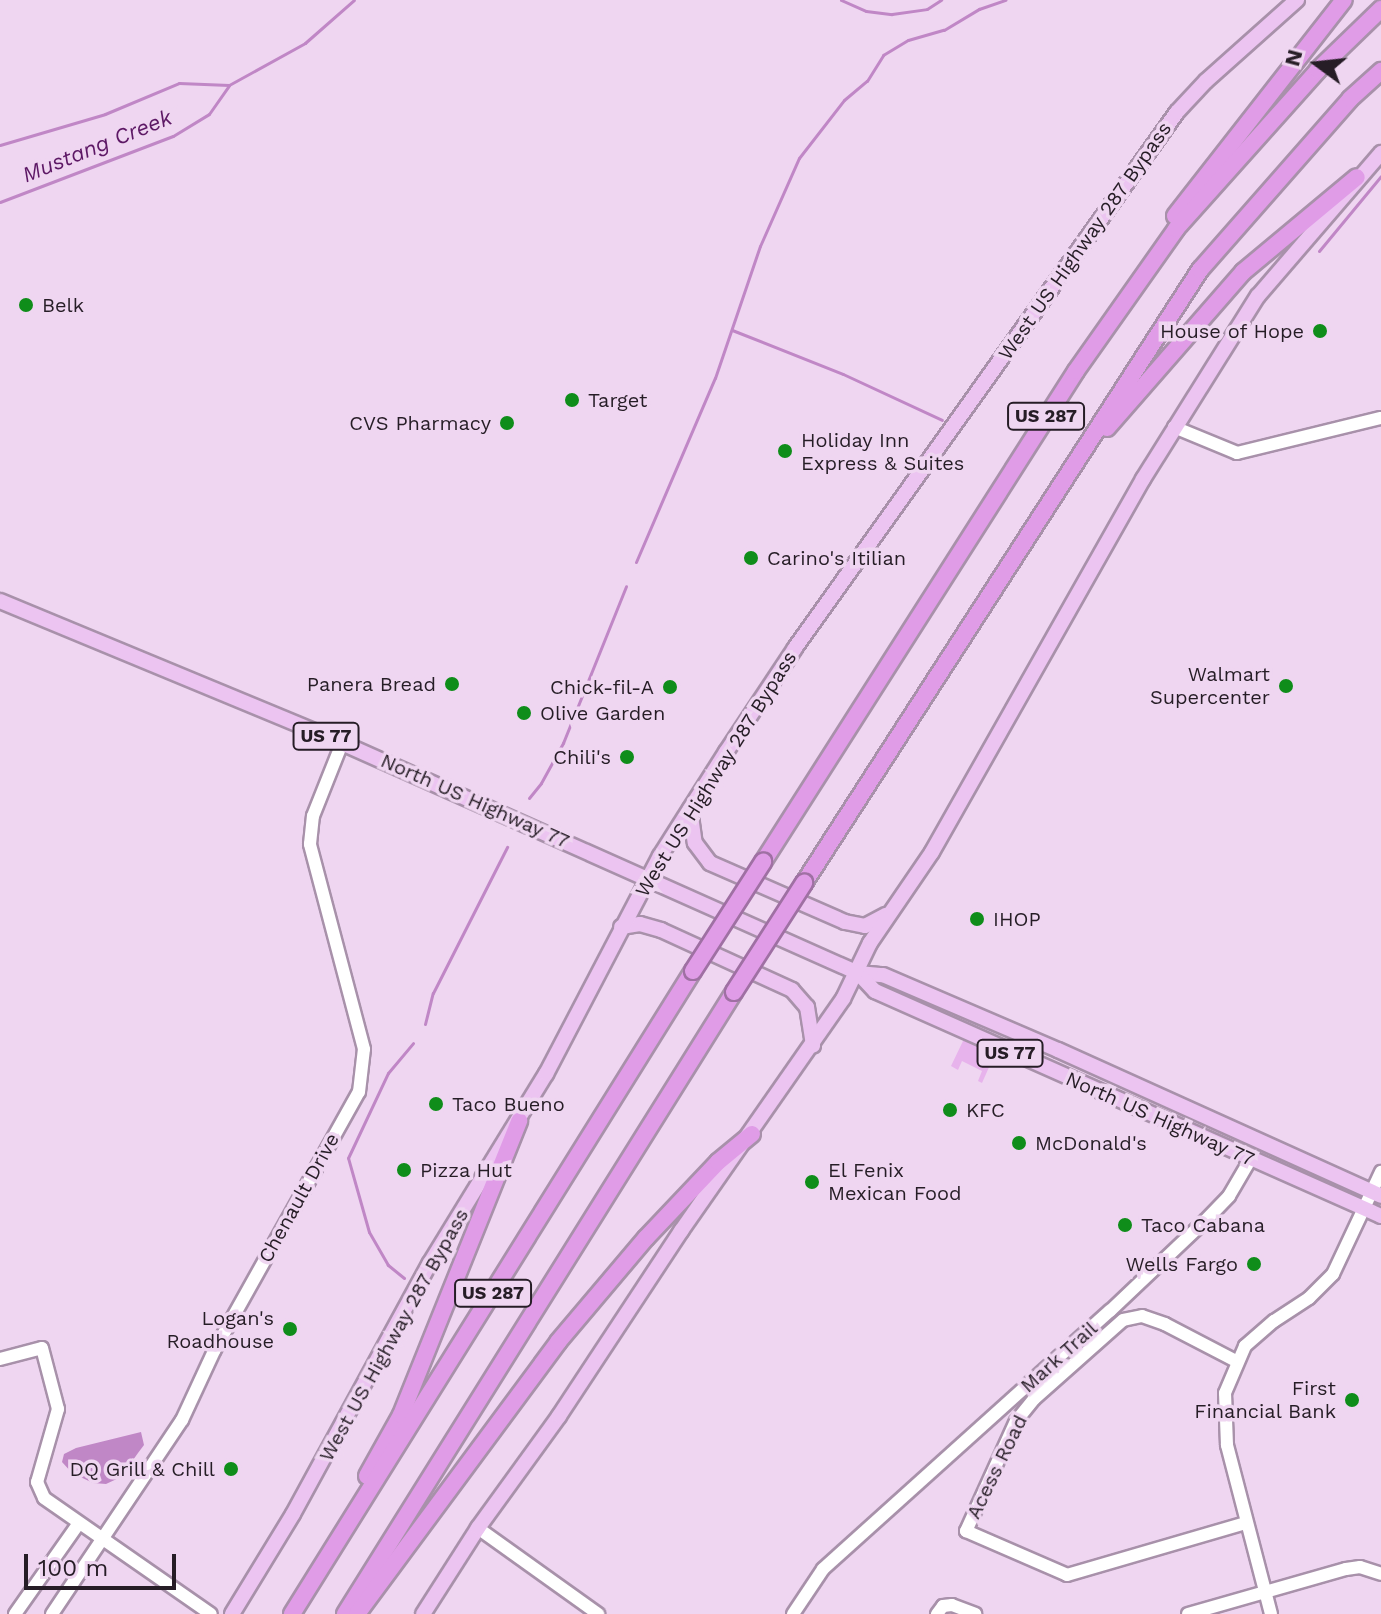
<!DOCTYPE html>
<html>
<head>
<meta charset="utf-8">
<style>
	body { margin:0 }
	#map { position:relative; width:1381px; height:1614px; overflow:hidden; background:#efd6f1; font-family:"Work Sans",sans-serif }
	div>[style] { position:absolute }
	.green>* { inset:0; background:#e7b3ec }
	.water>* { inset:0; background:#c087c6 }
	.stream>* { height:3px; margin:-1.5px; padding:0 1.5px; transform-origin:1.5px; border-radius:1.5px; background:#c087c6 }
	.roads { filter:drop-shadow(2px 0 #a891aa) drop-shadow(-2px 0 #a891aa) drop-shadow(0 2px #a891aa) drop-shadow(0 -2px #a891aa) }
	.minor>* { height:12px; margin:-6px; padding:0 6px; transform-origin:6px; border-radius:6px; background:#fff }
	.major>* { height:14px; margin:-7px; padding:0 7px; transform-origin:7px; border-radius:7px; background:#ecc4f1 }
	.highway>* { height:16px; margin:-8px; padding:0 8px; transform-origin:8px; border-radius:8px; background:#e09ce7 }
	.bridges { filter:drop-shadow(2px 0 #9f70a3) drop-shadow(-2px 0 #9f70a3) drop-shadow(0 2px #9f70a3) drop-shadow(0 -2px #9f70a3) }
	.highway-bridge>* { height:16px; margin:-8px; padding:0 8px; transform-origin:8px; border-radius:8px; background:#e09ce7 }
	.dots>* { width:22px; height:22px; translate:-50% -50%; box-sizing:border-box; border:4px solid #efd6f1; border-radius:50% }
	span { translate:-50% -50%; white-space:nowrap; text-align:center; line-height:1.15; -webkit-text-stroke:7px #efd6f1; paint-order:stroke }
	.shield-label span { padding:2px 6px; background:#efd6f1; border:2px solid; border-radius:6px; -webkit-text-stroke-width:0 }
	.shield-label { font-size:18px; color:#261d26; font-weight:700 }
	.street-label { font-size:20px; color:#261d26 }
	.poi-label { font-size:20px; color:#261d26 }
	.left { translate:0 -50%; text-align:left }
	.right { translate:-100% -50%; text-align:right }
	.water-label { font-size:22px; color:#5d1865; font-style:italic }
	.north { position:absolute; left:1277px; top:24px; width:80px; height:80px; -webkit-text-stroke:6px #efd6f1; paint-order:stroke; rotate:285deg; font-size:22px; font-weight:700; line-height:32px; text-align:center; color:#261d26 }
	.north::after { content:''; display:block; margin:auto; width:28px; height:36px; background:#261d26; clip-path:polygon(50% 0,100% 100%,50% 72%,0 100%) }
	.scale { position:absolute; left:24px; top:1554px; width:152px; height:36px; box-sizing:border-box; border:4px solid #261d26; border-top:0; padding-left:10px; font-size:24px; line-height:28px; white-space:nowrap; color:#261d26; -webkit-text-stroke:6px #efd6f1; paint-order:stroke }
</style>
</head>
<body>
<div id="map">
	<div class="green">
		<div style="clip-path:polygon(970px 1039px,989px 1047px,994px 1056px,982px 1083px,978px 1081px,982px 1071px,962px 1061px,958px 1070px,951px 1066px,963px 1041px)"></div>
	</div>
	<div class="water">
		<div style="clip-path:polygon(141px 1432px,144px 1445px,138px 1453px,121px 1477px,106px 1484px,93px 1483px,72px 1473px,62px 1462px,64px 1454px,76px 1448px)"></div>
	</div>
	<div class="stream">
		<div style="left:841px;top:0;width:27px;rotate:24deg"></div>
		<div style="left:866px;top:11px;width:26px;rotate:7deg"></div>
		<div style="left:892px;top:14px;width:35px;rotate:-8deg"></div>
		<div style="left:927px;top:9px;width:17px;rotate:-33deg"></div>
		<div style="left:0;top:145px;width:109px;rotate:-16.4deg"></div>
		<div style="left:105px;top:114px;width:80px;rotate:-22.7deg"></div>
		<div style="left:179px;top:83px;width:50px;rotate:2.3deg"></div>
		<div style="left:0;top:202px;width:185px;rotate:-20.9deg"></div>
		<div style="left:173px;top:136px;width:42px;rotate:-31.4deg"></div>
		<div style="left:209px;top:114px;width:35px;rotate:-55deg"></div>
		<div style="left:229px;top:85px;width:87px;rotate:-28.9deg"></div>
		<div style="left:305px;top:43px;width:65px;rotate:-41.3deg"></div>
		<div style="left:1319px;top:251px;width:97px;rotate:-50.4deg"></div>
		<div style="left:732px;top:330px;width:119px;rotate:21.6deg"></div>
		<div style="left:843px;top:374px;width:109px;rotate:24.9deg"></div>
		<div style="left:636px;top:562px;width:200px;rotate:-66.8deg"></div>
		<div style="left:715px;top:378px;width:139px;rotate:-71.2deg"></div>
		<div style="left:760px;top:246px;width:96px;rotate:-66.1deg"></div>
		<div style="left:799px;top:158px;width:73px;rotate:-52.2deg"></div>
		<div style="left:844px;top:100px;width:30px;rotate:-40deg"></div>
		<div style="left:867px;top:81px;width:31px;rotate:-58deg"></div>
		<div style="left:883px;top:55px;width:29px;rotate:-31deg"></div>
		<div style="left:908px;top:40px;width:37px;rotate:-16deg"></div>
		<div style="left:944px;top:30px;width:41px;rotate:-31deg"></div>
		<div style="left:979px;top:9px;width:28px;rotate:-19deg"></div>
		<div style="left:529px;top:798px;width:19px;rotate:-51deg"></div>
		<div style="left:541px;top:783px;width:46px;rotate:-61.2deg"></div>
		<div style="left:563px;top:743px;width:169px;rotate:-68.1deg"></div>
		<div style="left:425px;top:1024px;width:32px;rotate:-76deg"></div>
		<div style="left:433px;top:993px;width:164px;rotate:-63.1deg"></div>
		<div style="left:404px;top:1278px;width:21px;rotate:-141deg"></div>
		<div style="left:388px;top:1265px;width:38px;rotate:-120deg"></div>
		<div style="left:369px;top:1232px;width:77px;rotate:-105.8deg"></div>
		<div style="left:348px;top:1158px;width:94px;rotate:-64.8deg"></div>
		<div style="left:388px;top:1073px;width:39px;rotate:-50deg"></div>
	</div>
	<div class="roads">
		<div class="minor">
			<div style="left:1174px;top:427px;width:68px;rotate:22.4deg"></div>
			<div style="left:1237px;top:453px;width:148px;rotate:-13.7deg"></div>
			<div style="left:0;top:1359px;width:43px;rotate:-14.7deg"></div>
			<div style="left:42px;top:1348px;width:63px;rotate:75.3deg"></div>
			<div style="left:58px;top:1409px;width:76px;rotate:106deg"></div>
			<div style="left:37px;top:1482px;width:17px;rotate:66deg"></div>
			<div style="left:44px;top:1498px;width:203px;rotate:34.8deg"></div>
			<div style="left:1236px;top:1361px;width:80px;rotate:-152.5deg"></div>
			<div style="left:1165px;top:1324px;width:24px;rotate:-161deg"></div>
			<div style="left:1142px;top:1316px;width:19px;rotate:168deg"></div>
			<div style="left:1123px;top:1320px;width:119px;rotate:138.4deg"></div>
			<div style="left:1034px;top:1399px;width:28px;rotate:129deg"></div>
			<div style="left:1016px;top:1421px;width:121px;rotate:114.4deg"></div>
			<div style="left:966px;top:1531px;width:110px;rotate:23.5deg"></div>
			<div style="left:1067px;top:1575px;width:186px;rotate:-16.2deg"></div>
			<div style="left:478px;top:1528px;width:148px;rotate:35.6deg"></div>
			<div style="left:15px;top:1614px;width:111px;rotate:-54.9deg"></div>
			<div style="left:52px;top:1614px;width:234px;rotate:-56.2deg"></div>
			<div style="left:182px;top:1420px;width:76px;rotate:-65.1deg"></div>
			<div style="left:214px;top:1351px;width:297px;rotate:-60.8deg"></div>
			<div style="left:359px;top:1092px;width:43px;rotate:-83.4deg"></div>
			<div style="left:364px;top:1049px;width:212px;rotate:-104.8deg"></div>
			<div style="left:310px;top:844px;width:28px;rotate:-84deg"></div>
			<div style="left:313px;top:816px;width:79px;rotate:-68.3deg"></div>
			<div style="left:793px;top:1614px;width:54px;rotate:-56.3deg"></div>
			<div style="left:823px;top:1569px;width:386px;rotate:-42deg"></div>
			<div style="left:1110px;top:1311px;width:132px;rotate:-43.5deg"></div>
			<div style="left:1206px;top:1220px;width:33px;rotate:-46deg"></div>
			<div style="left:1229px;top:1196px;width:42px;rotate:-59.7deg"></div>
			<div style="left:937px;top:1614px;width:10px;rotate:-53deg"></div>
			<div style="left:943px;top:1606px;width:9px;rotate:-6deg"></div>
			<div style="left:952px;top:1605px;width:25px;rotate:21deg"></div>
			<div style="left:1188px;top:1614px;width:164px;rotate:-15.9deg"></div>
			<div style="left:1346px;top:1569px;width:14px;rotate:-8deg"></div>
			<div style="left:1360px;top:1567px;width:22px;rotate:18deg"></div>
			<div style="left:1271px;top:1614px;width:175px;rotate:-104.6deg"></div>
			<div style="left:1227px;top:1445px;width:52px;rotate:-92.2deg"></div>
			<div style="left:1225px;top:1393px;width:51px;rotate:-66.9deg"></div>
			<div style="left:1245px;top:1346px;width:38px;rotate:-41deg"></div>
			<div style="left:1274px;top:1321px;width:42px;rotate:-33.3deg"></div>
			<div style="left:1309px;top:1298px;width:34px;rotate:-45deg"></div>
			<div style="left:1333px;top:1274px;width:113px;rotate:-64.8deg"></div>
		</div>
		<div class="major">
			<div style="left:0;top:601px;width:370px;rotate:22.5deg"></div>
			<div style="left:342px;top:743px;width:565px;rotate:24.02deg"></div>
			<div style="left:858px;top:973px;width:25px;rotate:5deg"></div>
			<div style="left:883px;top:975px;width:190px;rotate:23.2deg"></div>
			<div style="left:1058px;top:1050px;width:354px;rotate:24.3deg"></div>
			<div style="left:690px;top:809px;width:34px;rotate:82deg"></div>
			<div style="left:695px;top:843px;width:25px;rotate:53deg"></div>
			<div style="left:710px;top:863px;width:147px;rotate:23.6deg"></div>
			<div style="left:845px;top:922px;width:20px;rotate:11deg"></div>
			<div style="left:865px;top:926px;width:24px;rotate:-28deg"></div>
			<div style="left:621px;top:927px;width:19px;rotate:-9deg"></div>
			<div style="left:640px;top:924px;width:22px;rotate:16deg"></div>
			<div style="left:661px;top:930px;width:144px;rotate:24.6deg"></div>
			<div style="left:792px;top:990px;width:23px;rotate:49deg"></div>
			<div style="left:807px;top:1007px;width:39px;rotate:81deg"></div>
			<div style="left:858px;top:973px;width:25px;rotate:47deg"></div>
			<div style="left:875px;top:991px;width:554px;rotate:23.97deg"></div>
			<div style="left:232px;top:1614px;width:117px;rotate:-58.6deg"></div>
			<div style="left:293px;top:1514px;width:286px;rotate:-61.4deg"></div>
			<div style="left:430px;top:1263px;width:222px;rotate:-58.5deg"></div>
			<div style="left:546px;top:1074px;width:246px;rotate:-62.4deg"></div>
			<div style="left:660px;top:856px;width:123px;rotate:-57.6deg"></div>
			<div style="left:726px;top:752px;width:125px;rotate:-56.4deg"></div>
			<div style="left:795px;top:648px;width:658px;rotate:-54.52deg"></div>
			<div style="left:1177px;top:112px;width:42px;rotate:-46.9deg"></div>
			<div style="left:1206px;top:81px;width:122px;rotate:-41.7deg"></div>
			<div style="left:423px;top:1614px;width:102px;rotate:-57.4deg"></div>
			<div style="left:478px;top:1528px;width:138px;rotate:-54.1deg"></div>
			<div style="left:559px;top:1416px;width:222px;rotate:-56.6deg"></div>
			<div style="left:681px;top:1231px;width:283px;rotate:-55.1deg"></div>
			<div style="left:843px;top:999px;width:62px;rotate:-64.3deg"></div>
			<div style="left:870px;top:943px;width:110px;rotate:-55.7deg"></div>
			<div style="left:932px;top:852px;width:429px;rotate:-60.5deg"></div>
			<div style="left:1143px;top:479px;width:216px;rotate:-57.9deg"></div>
			<div style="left:1258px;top:296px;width:189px;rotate:-49.3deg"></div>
		</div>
		<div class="highway">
			<div style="left:1175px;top:216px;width:274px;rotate:-52deg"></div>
			<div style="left:1107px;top:428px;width:207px;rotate:-48.9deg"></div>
			<div style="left:1243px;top:272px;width:148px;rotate:-39.8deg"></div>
			<div style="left:763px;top:862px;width:582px;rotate:-57.48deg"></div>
			<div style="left:1076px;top:371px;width:174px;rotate:-54.8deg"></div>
			<div style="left:1176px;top:229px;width:213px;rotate:-48.2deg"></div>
			<div style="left:1318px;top:70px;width:88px;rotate:-44.1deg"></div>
			<div style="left:804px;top:883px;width:730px;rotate:-57.14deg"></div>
			<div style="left:1200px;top:270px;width:227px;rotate:-48.7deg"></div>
			<div style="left:1350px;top:99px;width:42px;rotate:-42.1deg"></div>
			<div style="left:367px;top:1476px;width:70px;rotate:-60.9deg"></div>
			<div style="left:401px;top:1415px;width:317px;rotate:-68.1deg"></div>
			<div style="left:292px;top:1614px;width:758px;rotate:-58.05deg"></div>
			<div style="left:345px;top:1614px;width:734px;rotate:-57.98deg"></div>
			<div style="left:357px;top:1614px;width:338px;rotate:-53.5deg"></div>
			<div style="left:558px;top:1342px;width:136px;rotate:-49.8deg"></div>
			<div style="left:646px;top:1238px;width:105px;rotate:-46.5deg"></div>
			<div style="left:718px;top:1162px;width:44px;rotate:-39.5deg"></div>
		</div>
	</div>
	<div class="bridges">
		<div class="highway-bridge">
			<div style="left:693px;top:971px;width:130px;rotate:-57.3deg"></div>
			<div style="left:734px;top:992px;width:130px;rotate:-57.3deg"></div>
		</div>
	</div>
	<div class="dots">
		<div style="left:26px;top:305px;background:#0f8d1a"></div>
		<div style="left:1320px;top:331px;background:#0f8d1a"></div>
		<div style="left:572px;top:400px;background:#0f8d1a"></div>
		<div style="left:507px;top:423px;background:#0f8d1a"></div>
		<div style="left:785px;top:451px;background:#0f8d1a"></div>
		<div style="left:751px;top:558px;background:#0f8d1a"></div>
		<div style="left:452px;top:684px;background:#0f8d1a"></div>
		<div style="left:1286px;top:686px;background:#0f8d1a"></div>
		<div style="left:670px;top:687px;background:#0f8d1a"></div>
		<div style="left:524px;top:713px;background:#0f8d1a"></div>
		<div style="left:627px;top:757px;background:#0f8d1a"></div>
		<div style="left:977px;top:919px;background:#0f8d1a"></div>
		<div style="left:436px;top:1104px;background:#0f8d1a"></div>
		<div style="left:950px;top:1110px;background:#0f8d1a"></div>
		<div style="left:1019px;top:1143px;background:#0f8d1a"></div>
		<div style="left:404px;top:1170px;background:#0f8d1a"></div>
		<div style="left:812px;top:1182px;background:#0f8d1a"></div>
		<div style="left:1125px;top:1225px;background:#0f8d1a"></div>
		<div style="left:1254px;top:1264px;background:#0f8d1a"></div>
		<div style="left:290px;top:1329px;background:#0f8d1a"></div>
		<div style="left:1352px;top:1400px;background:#0f8d1a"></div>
		<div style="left:231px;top:1469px;background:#0f8d1a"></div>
	</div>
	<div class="shield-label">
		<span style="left:1046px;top:416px">US 287</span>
		<span style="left:326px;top:736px">US 77</span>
		<span style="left:1010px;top:1053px">US 77</span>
		<span style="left:493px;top:1293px">US 287</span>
	</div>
	<div class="street-label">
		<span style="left:1085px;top:241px;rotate:-55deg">West US Highway 287 Bypass</span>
		<span style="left:716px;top:774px;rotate:-58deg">West US Highway 287 Bypass</span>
		<span style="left:475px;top:801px;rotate:24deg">North US Highway 77</span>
		<span style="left:1160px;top:1119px;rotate:24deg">North US Highway 77</span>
		<span style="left:299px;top:1198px;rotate:-61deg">Chenault Drive</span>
		<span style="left:394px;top:1335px;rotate:-61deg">West US Highway 287 Bypass</span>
		<span style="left:1059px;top:1357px;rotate:-42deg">Mark Trail</span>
		<span style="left:997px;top:1467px;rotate:-64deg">Acess Road</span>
	</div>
	<div class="poi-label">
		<span class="left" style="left:42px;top:305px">Belk</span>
		<span class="right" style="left:1304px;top:331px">House of Hope</span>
		<span class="left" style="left:588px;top:400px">Target</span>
		<span class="right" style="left:491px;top:423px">CVS Pharmacy</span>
		<span class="left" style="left:801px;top:452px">Holiday Inn<br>Express &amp; Suites</span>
		<span class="left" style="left:767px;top:558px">Carino's Itilian</span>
		<span class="right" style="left:1270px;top:686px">Walmart<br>Supercenter</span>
		<span class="right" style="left:436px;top:684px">Panera Bread</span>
		<span class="right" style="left:654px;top:687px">Chick-fil-A</span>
		<span class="left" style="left:540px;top:713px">Olive Garden</span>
		<span class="right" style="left:611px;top:757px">Chili's</span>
		<span class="left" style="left:993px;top:919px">IHOP</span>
		<span class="left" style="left:452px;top:1104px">Taco Bueno</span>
		<span class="left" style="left:966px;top:1110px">KFC</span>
		<span class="left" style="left:1035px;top:1143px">McDonald's</span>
		<span class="left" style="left:420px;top:1170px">Pizza Hut</span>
		<span class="left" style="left:828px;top:1182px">El Fenix<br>Mexican Food</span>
		<span class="left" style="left:1141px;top:1225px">Taco Cabana</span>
		<span class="right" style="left:1238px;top:1264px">Wells Fargo</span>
		<span class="right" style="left:274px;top:1330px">Logan's<br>Roadhouse</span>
		<span class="right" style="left:1336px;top:1400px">First<br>Financial Bank</span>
		<span class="right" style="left:215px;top:1469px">DQ Grill &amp; Chill</span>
	</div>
	<div class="water-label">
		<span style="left:97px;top:146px;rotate:-22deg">Mustang Creek</span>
	</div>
	<div class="north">N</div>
	<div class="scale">100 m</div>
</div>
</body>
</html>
